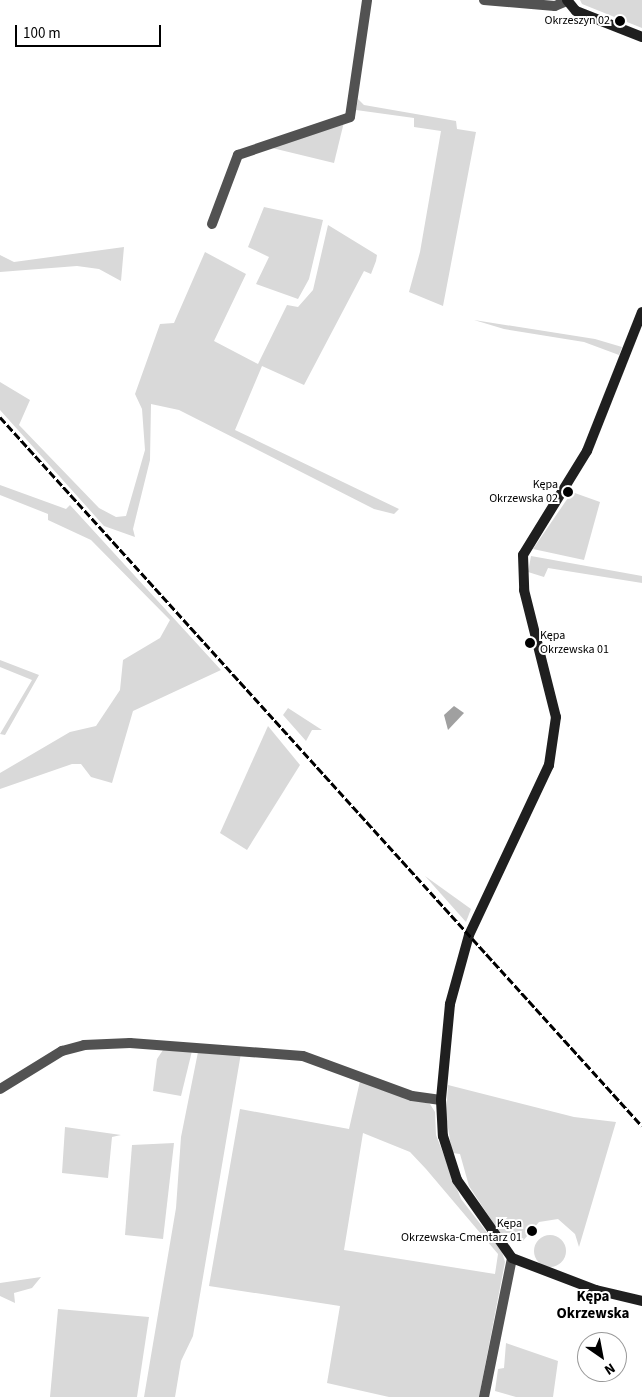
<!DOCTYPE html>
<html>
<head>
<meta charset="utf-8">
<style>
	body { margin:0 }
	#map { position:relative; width:642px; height:1397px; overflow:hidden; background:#fff; font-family:"Source Sans 3",sans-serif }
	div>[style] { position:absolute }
	.green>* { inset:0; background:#d9d9d9 }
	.round { border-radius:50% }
	.water>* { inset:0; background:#a0a0a0 }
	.street>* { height:10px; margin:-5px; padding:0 5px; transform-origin:5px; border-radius:5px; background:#525252 }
	.secondary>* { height:10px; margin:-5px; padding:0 5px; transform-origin:5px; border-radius:5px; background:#1f1f1f }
	.rail>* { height:3px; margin-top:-1.5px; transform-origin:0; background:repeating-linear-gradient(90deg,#000 0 8px,transparent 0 10.5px) }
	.dots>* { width:14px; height:14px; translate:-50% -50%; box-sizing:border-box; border:2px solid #fff; border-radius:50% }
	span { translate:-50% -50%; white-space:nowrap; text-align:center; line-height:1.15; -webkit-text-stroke:4px #fff; paint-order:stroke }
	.poi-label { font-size:12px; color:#000 }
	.right { translate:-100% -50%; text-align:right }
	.left { translate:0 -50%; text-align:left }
	.quarter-label { font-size:15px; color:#000; font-weight:700 }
	.north { position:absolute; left:577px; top:1332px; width:50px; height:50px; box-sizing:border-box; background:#fff; border:1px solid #999; border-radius:50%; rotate:147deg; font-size:14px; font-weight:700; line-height:20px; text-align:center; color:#000 }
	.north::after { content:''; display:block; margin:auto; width:18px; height:22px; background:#000; clip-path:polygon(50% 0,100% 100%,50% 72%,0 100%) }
	.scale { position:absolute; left:15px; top:25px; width:146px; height:22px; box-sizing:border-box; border:2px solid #000; border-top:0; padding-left:6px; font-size:15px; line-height:18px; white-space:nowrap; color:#000; -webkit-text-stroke:4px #fff; paint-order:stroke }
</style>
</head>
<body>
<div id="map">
	<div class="green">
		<div style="clip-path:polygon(580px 0,642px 0,642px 28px,582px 4px)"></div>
		<div style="clip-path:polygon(358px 99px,364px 105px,456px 121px,457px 129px,476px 132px,443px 306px,409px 292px,420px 252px,441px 131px,414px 127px,414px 118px,356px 110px)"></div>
		<div style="clip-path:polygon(344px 122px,334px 163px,268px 147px)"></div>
		<div style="clip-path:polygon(264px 207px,323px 220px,309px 279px,298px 299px,256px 284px,269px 257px,248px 247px)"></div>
		<div style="clip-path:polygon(328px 225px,377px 255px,376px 261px,371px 274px,364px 271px,304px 385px,262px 366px,235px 430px,399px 509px,394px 514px,374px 509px,179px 410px,151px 404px,150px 460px,133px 529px,135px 537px,104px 526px,0 410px,0 382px,30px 400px,19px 425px,99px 508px,116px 517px,126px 516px,145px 450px,142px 409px,135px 394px,160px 324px,174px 323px,205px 252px,246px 274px,214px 341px,258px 364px,287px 305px,298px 307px,313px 290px)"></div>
		<div style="clip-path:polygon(124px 247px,121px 281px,99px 269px,77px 266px,0 272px,0 255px,14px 262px)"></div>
		<div style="clip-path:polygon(474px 320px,595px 339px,622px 347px,619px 355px,584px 342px,504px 329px)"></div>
		<div style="clip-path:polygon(0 485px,66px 509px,70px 505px,221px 670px,133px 711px,112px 783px,91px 777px,81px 764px,72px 764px,0 789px,0 773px,70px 732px,96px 726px,120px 690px,123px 660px,160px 638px,170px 620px,91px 540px,48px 520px,48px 514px,0 495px)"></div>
		<div style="clip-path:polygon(572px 492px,600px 502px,584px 560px,533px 549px)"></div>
		<div style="clip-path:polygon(531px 556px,642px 576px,642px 583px,548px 568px,544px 577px,528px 572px)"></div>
		<div style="clip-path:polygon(0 660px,39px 675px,5px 735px,0 734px,32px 680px,0 667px)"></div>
		<div style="clip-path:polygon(288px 708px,322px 730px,312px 730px,306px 741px,283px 715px)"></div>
		<div style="clip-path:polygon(268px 726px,300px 765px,247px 850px,220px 833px)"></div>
		<div style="clip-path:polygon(425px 876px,471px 909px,466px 922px)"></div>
		<div style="clip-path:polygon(163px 1050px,192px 1051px,181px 1096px,153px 1091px,157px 1059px)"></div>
		<div style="clip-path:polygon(198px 1052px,241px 1053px,193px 1336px,181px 1361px,175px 1397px,144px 1397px,176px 1208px,181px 1137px)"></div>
		<div style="clip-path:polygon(evenodd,360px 1081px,430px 1104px,435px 1112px,436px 1135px,461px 1199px,502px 1252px,505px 1262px,479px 1397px,389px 1397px,327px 1383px,340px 1306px,209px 1286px,240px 1109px,349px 1129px,360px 1081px,363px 1133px,410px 1152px,426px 1169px,498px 1254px,495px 1274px,344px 1250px,363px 1133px)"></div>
		<div style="clip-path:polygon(448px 1085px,574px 1117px,616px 1122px,579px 1247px,575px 1234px,558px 1219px,539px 1222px,522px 1242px,505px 1241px,469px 1186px,460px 1154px,452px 1153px,446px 1115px)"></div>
		<div style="clip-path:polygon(65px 1127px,121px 1135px,112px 1137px,108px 1178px,62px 1173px)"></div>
		<div style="clip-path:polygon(174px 1143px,163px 1239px,125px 1235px,132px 1145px)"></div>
		<div class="round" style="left:534px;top:1235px;width:32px;height:32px"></div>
		<div style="clip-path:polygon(41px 1277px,32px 1288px,14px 1293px,15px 1303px,0 1296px,0 1283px)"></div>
		<div style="clip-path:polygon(58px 1309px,149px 1317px,137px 1397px,50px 1397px)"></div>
		<div style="clip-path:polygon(506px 1343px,558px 1361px,553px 1397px,516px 1397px,495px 1391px,498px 1369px,504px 1368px)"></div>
	</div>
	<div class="water">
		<div style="clip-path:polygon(454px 706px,464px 713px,448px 730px,444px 715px)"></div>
	</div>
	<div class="street">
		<div style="left:484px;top:0;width:71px;rotate:4.8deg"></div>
		<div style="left:555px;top:6px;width:13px;rotate:-23deg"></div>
		<div style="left:212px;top:224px;width:74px;rotate:-69.4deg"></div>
		<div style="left:238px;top:155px;width:118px;rotate:-18.7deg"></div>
		<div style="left:350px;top:117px;width:118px;rotate:-81.7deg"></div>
		<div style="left:0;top:1089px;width:73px;rotate:-31.5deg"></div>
		<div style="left:62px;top:1051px;width:23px;rotate:-15deg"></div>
		<div style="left:84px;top:1045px;width:46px;rotate:-2.5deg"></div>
		<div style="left:130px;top:1043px;width:173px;rotate:4.3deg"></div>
		<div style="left:303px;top:1056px;width:116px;rotate:20.2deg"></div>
		<div style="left:412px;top:1096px;width:29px;rotate:8deg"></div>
		<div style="left:484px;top:1397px;width:142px;rotate:-78.6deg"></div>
	</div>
	<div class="secondary">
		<div style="left:567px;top:0;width:14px;rotate:51deg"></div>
		<div style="left:576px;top:11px;width:71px;rotate:21.5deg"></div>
		<div style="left:642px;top:312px;width:149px;rotate:111.6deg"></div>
		<div style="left:587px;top:451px;width:122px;rotate:121.6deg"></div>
		<div style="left:523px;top:555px;width:35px;rotate:88deg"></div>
		<div style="left:524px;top:590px;width:131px;rotate:75.9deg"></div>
		<div style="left:556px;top:717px;width:49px;rotate:98.3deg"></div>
		<div style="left:549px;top:765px;width:188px;rotate:115.2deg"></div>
		<div style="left:469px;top:935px;width:72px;rotate:105.4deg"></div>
		<div style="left:450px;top:1004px;width:96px;rotate:95.4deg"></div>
		<div style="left:441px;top:1100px;width:36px;rotate:87deg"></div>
		<div style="left:443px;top:1136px;width:46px;rotate:72.3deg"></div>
		<div style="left:457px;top:1180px;width:95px;rotate:54.8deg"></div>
		<div style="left:512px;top:1258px;width:90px;rotate:20.9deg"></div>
		<div style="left:596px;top:1290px;width:47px;rotate:13.4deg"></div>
	</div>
	<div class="rail">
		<div style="left:0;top:417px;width:956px;rotate:47.84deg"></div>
	</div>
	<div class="dots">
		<div style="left:620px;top:21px;background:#000"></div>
		<div style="left:568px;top:492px;background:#000"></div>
		<div style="left:530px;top:643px;background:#000"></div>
		<div style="left:532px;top:1231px;background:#000"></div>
	</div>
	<div class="poi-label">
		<span class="right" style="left:610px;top:21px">Okrzeszyn 02</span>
		<span class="right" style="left:558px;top:492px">Kępa<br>Okrzewska 02</span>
		<span class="left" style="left:540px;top:643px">Kępa<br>Okrzewska 01</span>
		<span class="right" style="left:522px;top:1231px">Kępa<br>Okrzewska-Cmentarz 01</span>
	</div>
	<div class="quarter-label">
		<span style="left:593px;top:1305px">Kępa<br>Okrzewska</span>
	</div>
	<div class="north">N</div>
	<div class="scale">100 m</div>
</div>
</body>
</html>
